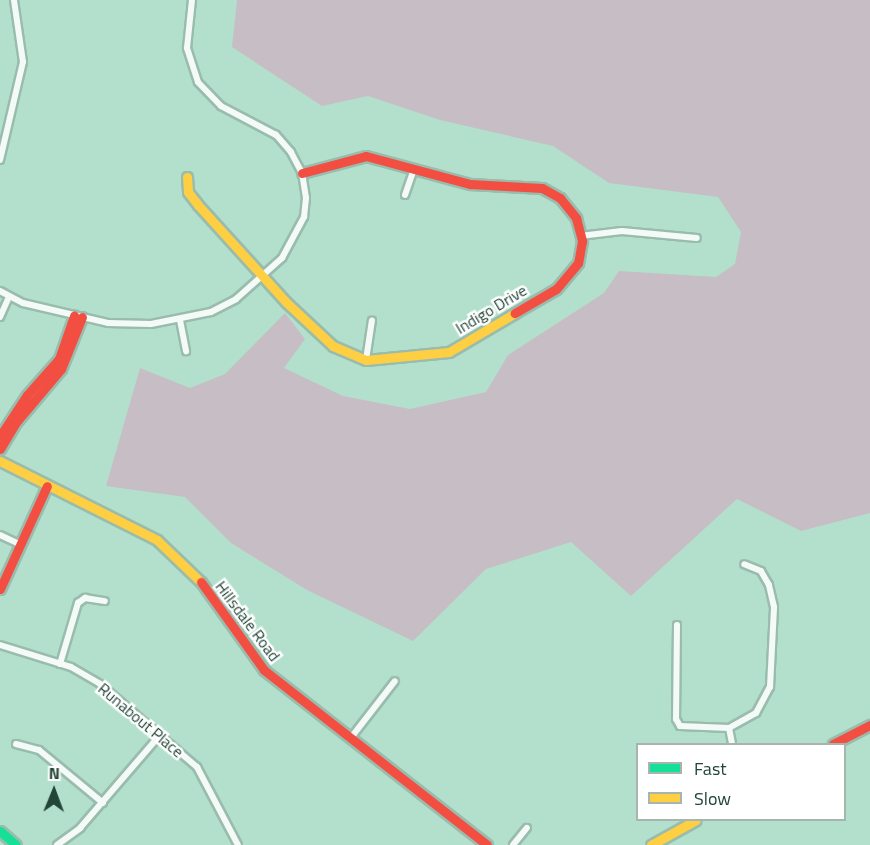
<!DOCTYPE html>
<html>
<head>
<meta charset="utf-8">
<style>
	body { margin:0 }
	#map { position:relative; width:870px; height:845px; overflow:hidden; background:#b3e0cc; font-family:"Titillium Web",sans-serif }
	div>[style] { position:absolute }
	.green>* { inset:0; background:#c7bdc4 }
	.roads { filter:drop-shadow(2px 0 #99bcad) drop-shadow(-2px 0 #99bcad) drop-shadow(0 2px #99bcad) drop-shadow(0 -2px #99bcad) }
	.street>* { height:6px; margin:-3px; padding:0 3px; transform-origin:3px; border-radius:3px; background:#f4faf7 }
	.fast>* { height:9px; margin:-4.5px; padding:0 4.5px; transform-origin:4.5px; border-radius:4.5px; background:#16e098 }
	.slow>* { height:9px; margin:-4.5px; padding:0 4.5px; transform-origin:4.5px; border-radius:4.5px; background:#ffcf43 }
	.jam>* { height:9px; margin:-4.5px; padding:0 4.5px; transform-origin:4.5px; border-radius:4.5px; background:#f24e42 }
	span { translate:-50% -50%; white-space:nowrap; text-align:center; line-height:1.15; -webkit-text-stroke:5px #fff; paint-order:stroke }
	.street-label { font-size:16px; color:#224537 }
	.legend { position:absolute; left:636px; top:743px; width:210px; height:78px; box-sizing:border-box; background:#fff; border:2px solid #a7b5af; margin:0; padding:8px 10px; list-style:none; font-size:18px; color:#224537 }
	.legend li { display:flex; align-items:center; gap:12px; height:30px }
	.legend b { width:30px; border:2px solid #a7b5af }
	.north { position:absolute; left:24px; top:761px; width:60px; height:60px; -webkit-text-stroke:4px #fff; paint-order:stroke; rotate:1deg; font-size:16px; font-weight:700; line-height:24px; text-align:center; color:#224537 }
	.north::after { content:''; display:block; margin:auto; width:21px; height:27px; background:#224537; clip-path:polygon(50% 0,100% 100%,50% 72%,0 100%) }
</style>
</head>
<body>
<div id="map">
	<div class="green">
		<div style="clip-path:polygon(237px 0,870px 0,870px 513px,801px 531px,737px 499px,631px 596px,571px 542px,486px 569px,413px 641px,307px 590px,231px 543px,185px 497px,106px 486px,140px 368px,190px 388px,225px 374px,285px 313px,305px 339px,284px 368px,343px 396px,410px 409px,486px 392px,508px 355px,604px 293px,619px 271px,716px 277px,735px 264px,741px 232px,718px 197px,609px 183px,553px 146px,440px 120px,368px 96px,322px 106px,232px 47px)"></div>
	</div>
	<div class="roads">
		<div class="street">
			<div style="left:0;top:160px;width:101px;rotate:-76.8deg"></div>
			<div style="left:23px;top:62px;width:63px;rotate:-98.3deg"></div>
			<div style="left:405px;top:195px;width:28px;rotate:-71deg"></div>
			<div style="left:580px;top:236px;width:42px;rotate:-6.8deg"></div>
			<div style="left:622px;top:231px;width:75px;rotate:5.3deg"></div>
			<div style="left:0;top:291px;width:26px;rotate:28deg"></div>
			<div style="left:23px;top:303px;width:87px;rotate:13.2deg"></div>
			<div style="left:108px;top:323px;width:43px;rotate:1.3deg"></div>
			<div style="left:151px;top:324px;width:61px;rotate:-11.3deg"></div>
			<div style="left:211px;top:312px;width:28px;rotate:-27deg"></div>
			<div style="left:236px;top:299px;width:62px;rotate:-41.7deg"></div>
			<div style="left:282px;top:258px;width:47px;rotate:-61.8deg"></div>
			<div style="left:304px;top:217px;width:19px;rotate:-84deg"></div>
			<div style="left:306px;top:198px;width:25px;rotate:-99deg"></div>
			<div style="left:302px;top:173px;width:24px;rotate:-118deg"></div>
			<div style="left:291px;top:152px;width:23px;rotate:-131deg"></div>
			<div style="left:276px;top:135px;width:62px;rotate:-152.2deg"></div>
			<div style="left:221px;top:106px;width:33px;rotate:-134deg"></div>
			<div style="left:198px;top:82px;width:36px;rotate:-108deg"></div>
			<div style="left:187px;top:48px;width:48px;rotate:-84.1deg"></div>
			<div style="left:0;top:317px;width:22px;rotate:-66deg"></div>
			<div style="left:180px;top:320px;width:32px;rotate:79deg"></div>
			<div style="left:366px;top:360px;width:40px;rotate:-81.5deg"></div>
			<div style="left:0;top:535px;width:21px;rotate:25deg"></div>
			<div style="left:677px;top:625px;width:94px;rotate:90.6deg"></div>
			<div style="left:676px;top:719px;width:8px;rotate:60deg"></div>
			<div style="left:680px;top:726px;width:49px;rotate:2.3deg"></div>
			<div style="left:729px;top:728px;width:31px;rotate:-29deg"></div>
			<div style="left:756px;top:713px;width:30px;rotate:-62deg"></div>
			<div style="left:770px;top:687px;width:80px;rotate:-87.1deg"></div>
			<div style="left:774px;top:607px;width:23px;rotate:-103deg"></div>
			<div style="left:769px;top:585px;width:16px;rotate:-120deg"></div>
			<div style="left:761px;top:571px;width:18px;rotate:-158deg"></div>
			<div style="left:0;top:645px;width:74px;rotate:17.2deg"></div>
			<div style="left:71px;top:667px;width:34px;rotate:30deg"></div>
			<div style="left:100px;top:684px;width:128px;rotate:40.6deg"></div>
			<div style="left:197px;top:767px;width:88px;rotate:62.3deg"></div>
			<div style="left:60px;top:664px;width:64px;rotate:-73.6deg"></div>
			<div style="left:78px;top:603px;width:9px;rotate:-36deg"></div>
			<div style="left:85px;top:598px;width:20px;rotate:9deg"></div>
			<div style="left:729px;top:728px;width:16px;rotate:79deg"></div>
			<div style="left:350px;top:739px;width:73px;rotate:-52.2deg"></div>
			<div style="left:16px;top:744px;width:24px;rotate:15deg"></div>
			<div style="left:39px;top:750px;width:83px;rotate:39.6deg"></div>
			<div style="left:57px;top:845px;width:29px;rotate:-36deg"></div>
			<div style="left:80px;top:828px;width:123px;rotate:-49.3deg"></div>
			<div style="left:513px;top:845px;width:22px;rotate:-51deg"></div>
		</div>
		<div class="fast">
			<div style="left:0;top:831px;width:21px;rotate:41deg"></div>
		</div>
		<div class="slow">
			<div style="left:187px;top:177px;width:15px;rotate:86deg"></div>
			<div style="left:188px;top:192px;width:16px;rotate:52deg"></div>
			<div style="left:198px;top:205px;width:132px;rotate:47.8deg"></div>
			<div style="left:287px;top:303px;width:63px;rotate:43.1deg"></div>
			<div style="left:333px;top:346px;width:36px;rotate:23deg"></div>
			<div style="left:366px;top:360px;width:83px;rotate:-5.5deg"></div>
			<div style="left:449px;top:352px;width:77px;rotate:-30.6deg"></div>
			<div style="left:0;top:461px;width:176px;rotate:26.7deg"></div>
			<div style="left:157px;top:540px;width:61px;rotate:43.7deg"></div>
			<div style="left:651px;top:845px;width:51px;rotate:-29.1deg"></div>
		</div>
		<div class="jam">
			<div style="left:302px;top:173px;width:66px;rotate:-14.9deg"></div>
			<div style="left:366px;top:156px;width:108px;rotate:15.1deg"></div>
			<div style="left:470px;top:184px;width:72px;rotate:3.2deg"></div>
			<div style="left:542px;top:188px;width:21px;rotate:29deg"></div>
			<div style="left:560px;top:198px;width:26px;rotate:51deg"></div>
			<div style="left:576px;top:218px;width:24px;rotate:75deg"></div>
			<div style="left:582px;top:241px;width:22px;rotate:100deg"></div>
			<div style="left:578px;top:263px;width:34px;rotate:130deg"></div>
			<div style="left:556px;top:289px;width:48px;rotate:149.7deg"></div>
			<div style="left:0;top:436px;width:49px;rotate:-56.6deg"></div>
			<div style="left:27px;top:395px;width:48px;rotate:-48.4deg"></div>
			<div style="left:59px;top:359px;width:46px;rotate:-70.8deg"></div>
			<div style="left:0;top:449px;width:33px;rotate:-59deg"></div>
			<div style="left:17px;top:421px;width:68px;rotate:-49.8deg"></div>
			<div style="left:61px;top:369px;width:56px;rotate:-68deg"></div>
			<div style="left:201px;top:582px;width:108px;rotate:54.4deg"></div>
			<div style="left:264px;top:670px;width:283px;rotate:38.1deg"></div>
			<div style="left:0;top:589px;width:113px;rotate:-65.5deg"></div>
			<div style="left:833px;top:744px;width:42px;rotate:-27.2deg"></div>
		</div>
	</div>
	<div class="street-label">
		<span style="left:491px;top:309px;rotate:-31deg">Indigo Drive</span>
		<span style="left:248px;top:621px;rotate:53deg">Hillsdale Road</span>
		<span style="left:141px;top:720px;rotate:40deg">Runabout Place</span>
	</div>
	<ul class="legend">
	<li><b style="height:8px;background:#16e098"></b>Fast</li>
	<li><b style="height:8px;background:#ffcf43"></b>Slow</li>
	</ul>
	<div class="north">N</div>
</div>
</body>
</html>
